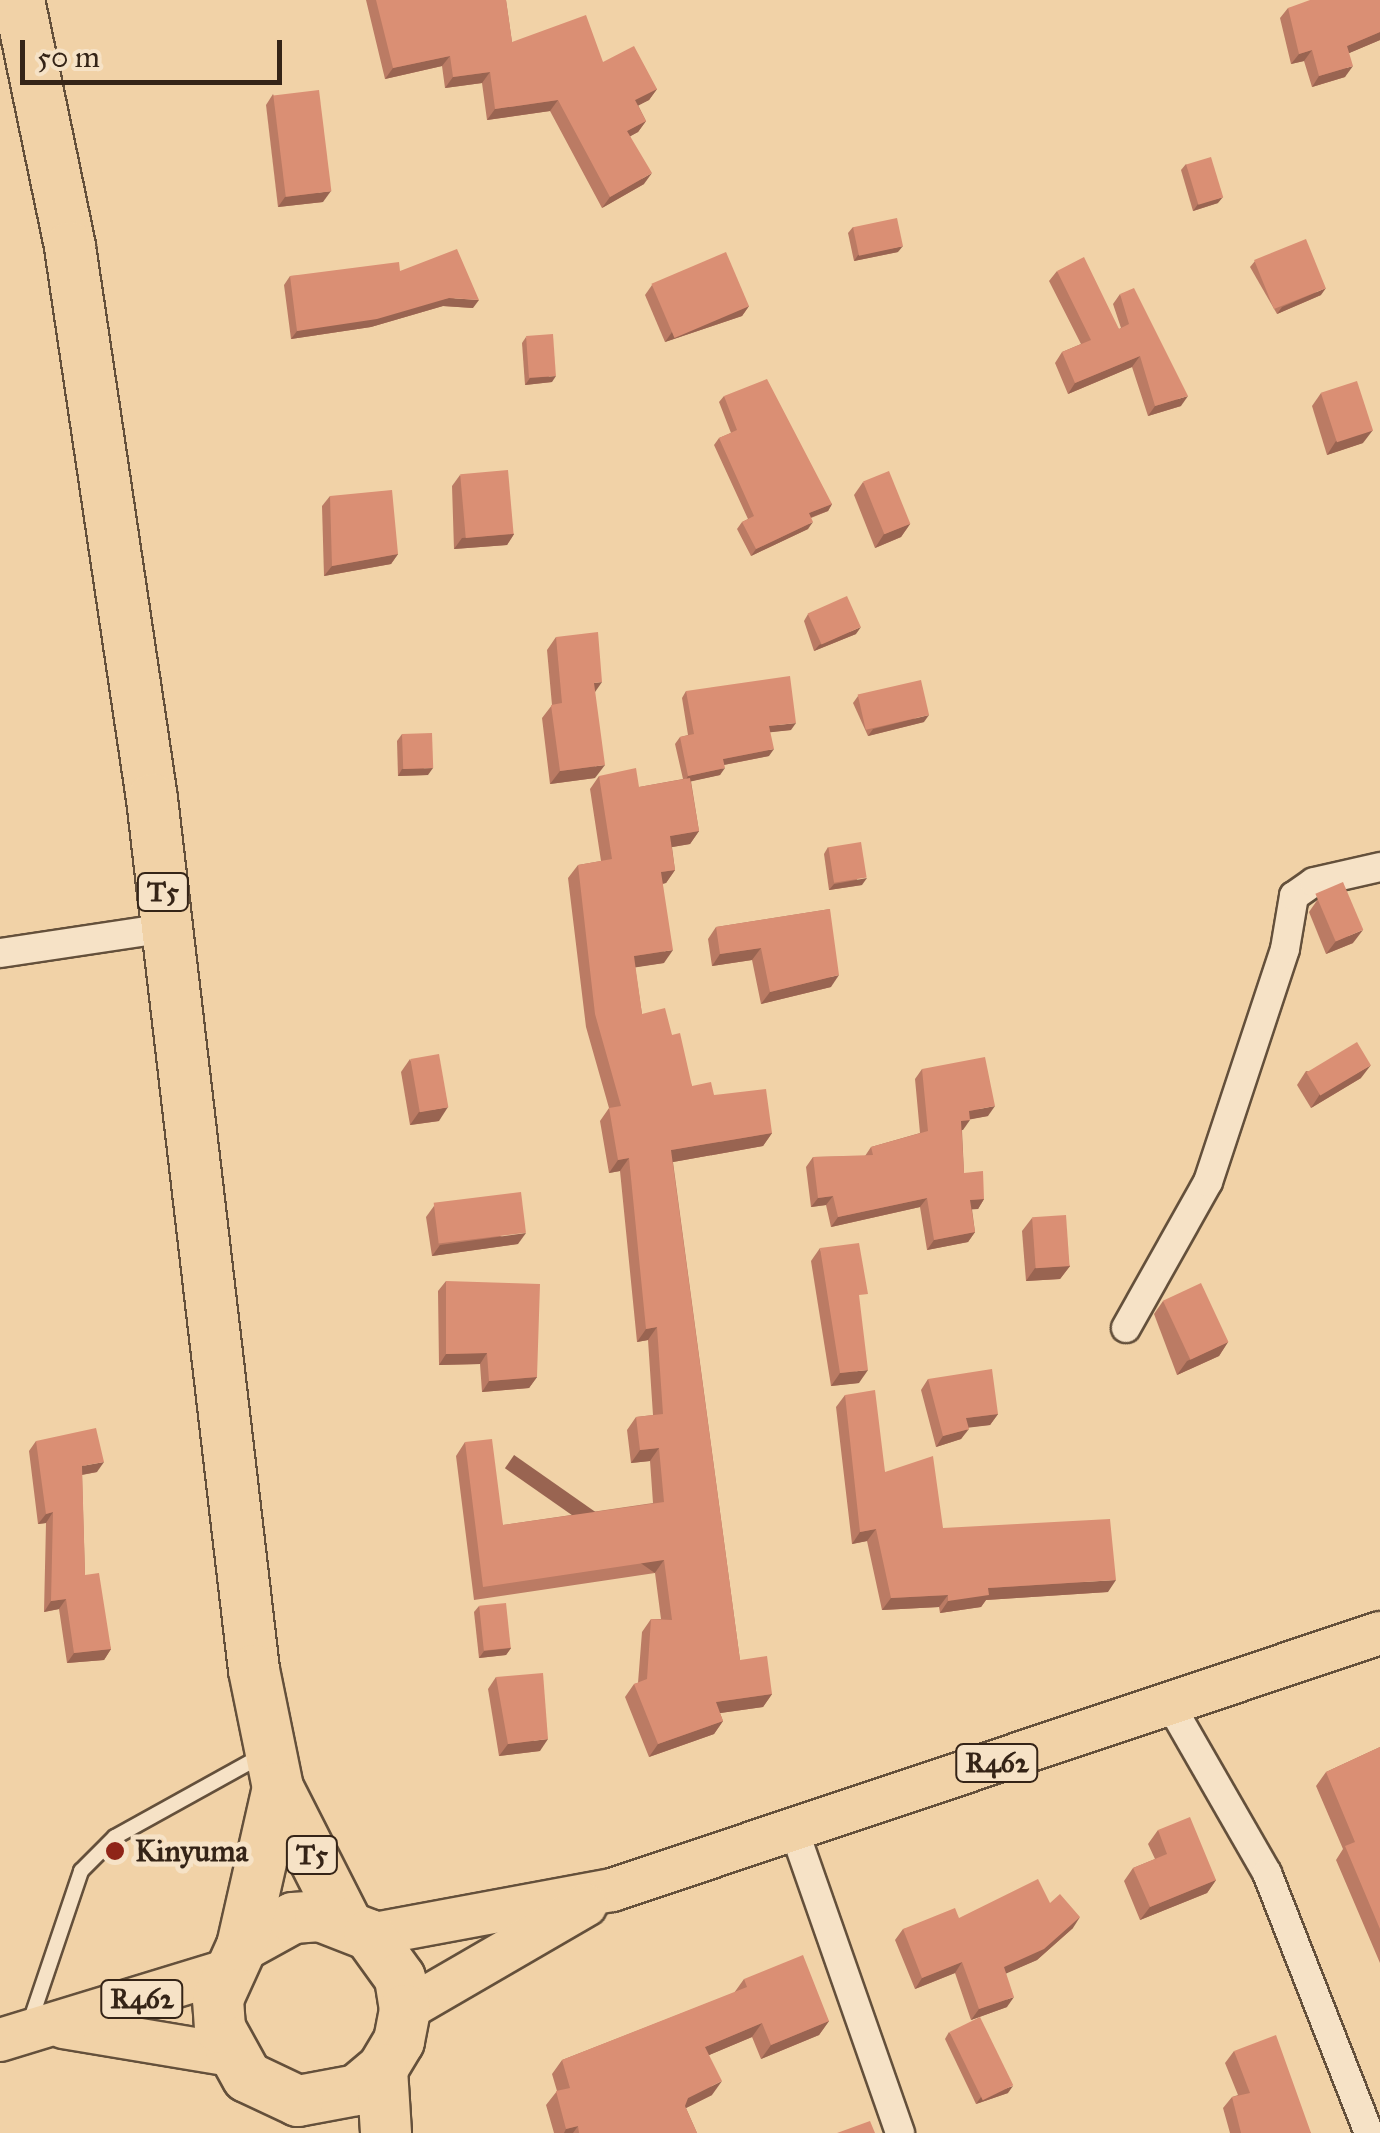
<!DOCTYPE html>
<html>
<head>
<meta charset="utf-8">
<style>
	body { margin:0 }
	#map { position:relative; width:1380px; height:2133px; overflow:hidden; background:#f1d2a7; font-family:"IM FELL Great Primer",serif }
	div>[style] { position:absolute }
	.roads { filter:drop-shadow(2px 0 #64503b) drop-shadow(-2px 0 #64503b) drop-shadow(0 2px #64503b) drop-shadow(0 -2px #64503b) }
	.lane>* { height:14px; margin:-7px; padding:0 7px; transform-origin:7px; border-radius:7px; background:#f6e2c6 }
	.street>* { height:28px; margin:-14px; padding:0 14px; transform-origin:14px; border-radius:14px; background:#f6e2c6 }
	.primary>* { height:42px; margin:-21px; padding:0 21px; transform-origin:21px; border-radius:21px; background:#f1d2a7 }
	.highway>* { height:50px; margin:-25px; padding:0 25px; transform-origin:25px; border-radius:25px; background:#f1d2a7 }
	.wall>* { inset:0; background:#bb7b64 }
	.shaded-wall>* { inset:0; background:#996451; transform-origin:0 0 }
	.building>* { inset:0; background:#da8f74; transform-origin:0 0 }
	.dots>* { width:28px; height:28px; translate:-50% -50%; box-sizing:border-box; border:5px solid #f6e2c6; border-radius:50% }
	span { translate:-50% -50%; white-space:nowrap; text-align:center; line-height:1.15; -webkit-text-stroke:10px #f6e2c6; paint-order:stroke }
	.shield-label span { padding:2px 8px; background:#f6e2c6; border:2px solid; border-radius:8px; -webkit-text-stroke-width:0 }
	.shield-label { font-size:28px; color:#352417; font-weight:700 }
	.poi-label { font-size:30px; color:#352417; font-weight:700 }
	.left { translate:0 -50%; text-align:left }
	.scale { position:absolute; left:20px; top:40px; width:262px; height:45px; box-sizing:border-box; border:5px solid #352417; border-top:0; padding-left:12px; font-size:30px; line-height:35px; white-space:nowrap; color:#352417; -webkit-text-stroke:8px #f6e2c6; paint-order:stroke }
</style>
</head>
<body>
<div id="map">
	<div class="roads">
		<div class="lane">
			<div style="left:29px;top:2025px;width:163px;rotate:-71.3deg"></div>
			<div style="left:81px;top:1871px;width:48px;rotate:-45deg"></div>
			<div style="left:115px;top:1837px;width:167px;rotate:-29deg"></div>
		</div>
		<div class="street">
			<div style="left:0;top:953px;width:169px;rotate:-8.5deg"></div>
			<div style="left:1126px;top:1328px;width:167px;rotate:-60.7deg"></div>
			<div style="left:1208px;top:1182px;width:245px;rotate:-71.7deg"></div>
			<div style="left:1285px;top:949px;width:54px;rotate:-80.4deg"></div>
			<div style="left:1294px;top:896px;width:24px;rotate:-35deg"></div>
			<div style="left:1314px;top:882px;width:68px;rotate:-12.8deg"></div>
			<div style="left:1171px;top:1706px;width:193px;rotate:60.1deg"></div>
			<div style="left:1267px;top:1873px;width:279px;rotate:68.6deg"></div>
			<div style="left:794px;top:1830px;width:321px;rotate:70.7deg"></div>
		</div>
		<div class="primary">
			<div style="left:369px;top:1935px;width:247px;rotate:-10.5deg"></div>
			<div style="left:612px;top:1890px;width:810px;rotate:-18.5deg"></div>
			<div style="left:405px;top:2010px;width:209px;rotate:-30.1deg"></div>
			<div style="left:63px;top:2027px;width:169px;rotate:9.5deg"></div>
			<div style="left:0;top:2040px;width:236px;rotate:-17deg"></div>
		</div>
		<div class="highway">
			<div style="left:19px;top:0;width:252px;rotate:78.3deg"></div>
			<div style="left:70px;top:247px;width:558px;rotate:81.55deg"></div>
			<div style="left:152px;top:799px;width:877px;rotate:83.32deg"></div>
			<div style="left:254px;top:1670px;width:120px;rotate:78.5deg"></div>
			<div style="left:278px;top:1788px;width:150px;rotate:63.1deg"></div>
			<div style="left:242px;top:1946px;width:58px;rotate:-28.8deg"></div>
			<div style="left:293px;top:1918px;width:27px;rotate:-4deg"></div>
			<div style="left:320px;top:1916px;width:53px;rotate:21.2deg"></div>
			<div style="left:369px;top:1935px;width:53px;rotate:54.2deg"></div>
			<div style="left:400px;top:1978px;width:32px;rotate:81deg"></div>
			<div style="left:405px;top:2010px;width:32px;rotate:101deg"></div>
			<div style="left:399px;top:2041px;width:33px;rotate:121deg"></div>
			<div style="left:382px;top:2069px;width:33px;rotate:140deg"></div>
			<div style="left:357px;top:2090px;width:60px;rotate:169.4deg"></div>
			<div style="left:298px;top:2101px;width:56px;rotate:-154.8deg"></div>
			<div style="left:247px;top:2077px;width:56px;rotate:-118.9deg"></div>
			<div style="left:220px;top:2028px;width:29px;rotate:-94deg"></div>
			<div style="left:218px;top:1999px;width:58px;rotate:-65.6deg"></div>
			<div style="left:242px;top:1946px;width:162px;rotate:-77.2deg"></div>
			<div style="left:382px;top:2069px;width:64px;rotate:86.4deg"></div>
		</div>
	</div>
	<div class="wall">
		<div style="clip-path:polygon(366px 0,506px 0,512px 42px,603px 62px,657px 89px,649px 100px,638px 105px,646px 121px,638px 132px,630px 136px,644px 184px,602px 208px,550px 111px,487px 120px,482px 83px,445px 88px,442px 66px,385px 79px)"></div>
		<div style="clip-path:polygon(1380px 0,1380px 40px,1349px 53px,1345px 77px,1312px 87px,1304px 61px,1291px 64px,1280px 18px,1288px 8px)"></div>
		<div style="clip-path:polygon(273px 94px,323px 202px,278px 207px,266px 105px)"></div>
		<div style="clip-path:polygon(1186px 164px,1218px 203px,1193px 211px,1181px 170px)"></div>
		<div style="clip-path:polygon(853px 227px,898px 252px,854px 261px,848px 233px)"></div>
		<div style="clip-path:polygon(1255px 261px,1321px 295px,1277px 314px,1250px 267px)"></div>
		<div style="clip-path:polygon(400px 271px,473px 308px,443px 306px,371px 327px,291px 339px,284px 285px,290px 276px)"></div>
		<div style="clip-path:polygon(1057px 271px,1119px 329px,1121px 328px,1113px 304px,1120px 294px,1181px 406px,1148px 416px,1132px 367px,1068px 394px,1055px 363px,1062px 352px,1081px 344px,1049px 281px)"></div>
		<div style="clip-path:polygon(652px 285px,749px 306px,742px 316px,665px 342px,645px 295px)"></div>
		<div style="clip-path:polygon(526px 337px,552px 382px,525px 385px,522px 343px)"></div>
		<div style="clip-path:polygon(1321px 393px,1363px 443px,1327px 455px,1312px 406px)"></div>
		<div style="clip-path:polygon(724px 396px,832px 504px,828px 511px,811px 518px,808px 529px,751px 556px,737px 529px,742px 522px,748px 519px,714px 445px,719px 438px,731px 433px,719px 402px)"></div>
		<div style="clip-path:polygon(460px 475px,514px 534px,507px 545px,454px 549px,452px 486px)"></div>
		<div style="clip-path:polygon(863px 482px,910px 524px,901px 537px,875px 548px,854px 495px)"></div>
		<div style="clip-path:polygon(330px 496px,398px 554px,391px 564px,324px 576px,322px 506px)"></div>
		<div style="clip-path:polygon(808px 614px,856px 634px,814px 651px,804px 621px)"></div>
		<div style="clip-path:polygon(556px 637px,595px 693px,595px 778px,550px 784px,542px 718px,552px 705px,547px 650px)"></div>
		<div style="clip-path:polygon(686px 691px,791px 730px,770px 732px,769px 756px,724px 765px,720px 775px,691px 781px,699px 831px,690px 844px,672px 847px,675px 870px,666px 883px,663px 884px,664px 963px,635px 967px,642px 1014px,672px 1035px,692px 1086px,714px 1095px,772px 1133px,763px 1146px,673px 1162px,740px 1660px,772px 1694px,763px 1707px,720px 1713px,723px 1721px,714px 1734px,649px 1757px,625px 1697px,634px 1684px,638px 1683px,642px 1632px,651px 1619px,661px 1619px,655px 1573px,474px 1600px,456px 1456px,465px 1442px,503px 1525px,653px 1503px,650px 1461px,631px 1463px,627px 1430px,636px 1417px,653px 1415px,648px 1340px,637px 1342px,620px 1171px,609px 1173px,600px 1121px,609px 1108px,586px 1027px,568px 878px,578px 865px,601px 861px,590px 789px,599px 776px,639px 787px,683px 779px,675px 744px,680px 737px,688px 735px,682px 698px)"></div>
		<div style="clip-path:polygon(858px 696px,924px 722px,868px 736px,853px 703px)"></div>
		<div style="clip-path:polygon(402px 734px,428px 775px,398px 776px,397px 741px)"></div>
		<div style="clip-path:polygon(828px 847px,862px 885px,829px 890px,824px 854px)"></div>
		<div style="clip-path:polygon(1318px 899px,1353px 943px,1326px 954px,1309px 912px)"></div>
		<div style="clip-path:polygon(830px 909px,831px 987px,761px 1004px,752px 960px,712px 966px,708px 939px,716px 927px)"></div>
		<div style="clip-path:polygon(410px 1059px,439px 1121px,410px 1125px,401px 1072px)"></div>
		<div style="clip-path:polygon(922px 1069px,988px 1116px,970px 1119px,962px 1130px,964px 1173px,984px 1199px,978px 1209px,972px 1209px,975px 1232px,968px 1242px,927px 1250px,920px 1207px,831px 1227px,826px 1205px,811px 1207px,806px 1167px,813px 1157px,865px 1156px,871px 1147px,920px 1133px,915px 1079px)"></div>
		<div style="clip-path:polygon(1306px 1071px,1361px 1078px,1311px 1108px,1297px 1085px)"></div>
		<div style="clip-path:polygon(434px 1206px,518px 1244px,432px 1256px,426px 1217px)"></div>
		<div style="clip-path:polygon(1032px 1218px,1070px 1266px,1060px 1279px,1026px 1281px,1022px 1231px)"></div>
		<div style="clip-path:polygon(820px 1248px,859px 1383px,831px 1386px,811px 1261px)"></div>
		<div style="clip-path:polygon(446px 1281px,537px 1377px,529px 1388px,482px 1392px,480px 1364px,439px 1365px,438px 1291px)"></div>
		<div style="clip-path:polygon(1163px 1301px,1228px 1342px,1219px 1356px,1177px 1375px,1154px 1314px)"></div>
		<div style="clip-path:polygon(928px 1379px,998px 1414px,990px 1425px,969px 1427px,961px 1439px,936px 1447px,921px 1390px)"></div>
		<div style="clip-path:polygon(845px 1395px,885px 1472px,943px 1528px,1108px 1592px,986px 1600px,981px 1607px,940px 1613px,939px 1607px,882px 1610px,867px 1541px,852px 1544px,836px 1407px)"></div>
		<div style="clip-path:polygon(36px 1441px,97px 1472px,82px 1475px,85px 1575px,111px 1649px,104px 1660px,67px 1663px,59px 1609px,44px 1612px,46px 1523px,38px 1524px,29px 1451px)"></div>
		<div style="clip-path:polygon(479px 1606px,511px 1648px,506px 1655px,479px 1658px,474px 1612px)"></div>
		<div style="clip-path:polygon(496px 1677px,540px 1751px,499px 1756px,488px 1689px)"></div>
		<div style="clip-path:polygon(1380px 1747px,1380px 1963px,1336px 1860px,1343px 1849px,1316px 1786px,1326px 1772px)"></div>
		<div style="clip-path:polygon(1158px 1830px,1216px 1880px,1207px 1893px,1140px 1920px,1124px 1881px,1133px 1868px,1155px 1859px,1148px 1844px)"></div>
		<div style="clip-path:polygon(1050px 1903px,1073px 1928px,1037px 1960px,1006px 1973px,1007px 2007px,971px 2020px,955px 1973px,915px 1989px,895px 1940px,903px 1929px)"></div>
		<div style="clip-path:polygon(744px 1979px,829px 2021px,819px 2035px,761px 2059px,752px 2037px,709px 2055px,712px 2095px,686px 2108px,697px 2133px,554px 2133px,546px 2105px,557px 2091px,552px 2074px,562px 2060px,734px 1993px)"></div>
		<div style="clip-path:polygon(949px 2032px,1008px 2093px,976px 2104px,945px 2039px)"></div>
		<div style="clip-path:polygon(1234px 2051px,1311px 2133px,1230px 2133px,1223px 2108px,1232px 2097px,1238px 2095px,1225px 2063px)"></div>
	</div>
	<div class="shaded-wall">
		<div style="clip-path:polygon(1380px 32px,1380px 40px,1340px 57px,1347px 46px)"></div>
		<div style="clip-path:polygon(1312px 50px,1304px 61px,1291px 64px,1299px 54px)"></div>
		<div style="clip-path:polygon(450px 56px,442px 66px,385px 79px,393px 68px)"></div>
		<div style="clip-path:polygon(1353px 66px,1345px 77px,1312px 87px,1319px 76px)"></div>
		<div style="clip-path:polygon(490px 72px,482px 83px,445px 88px,453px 77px)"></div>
		<div style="clip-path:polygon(657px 89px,649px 100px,628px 111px,635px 100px)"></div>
		<div style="clip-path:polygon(558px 100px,550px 111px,487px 120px,495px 109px)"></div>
		<div style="clip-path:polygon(646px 121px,638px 132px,620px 142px,627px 131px)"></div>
		<div style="clip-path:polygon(652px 173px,644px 184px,602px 208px,610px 197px)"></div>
		<div style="clip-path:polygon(331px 191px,323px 202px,278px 207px,285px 197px)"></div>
		<div style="clip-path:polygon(1223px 197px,1218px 203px,1193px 211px,1198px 204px)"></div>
		<div style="clip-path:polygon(903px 246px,898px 252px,854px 261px,858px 255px)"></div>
		<div style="clip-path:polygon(1326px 288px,1321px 295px,1277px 314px,1282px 307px)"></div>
		<div style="clip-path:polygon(449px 298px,479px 300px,473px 308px,443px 306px,371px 327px,291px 339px,297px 331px)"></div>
		<div style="clip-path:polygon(749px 306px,742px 316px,665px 342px,672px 332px)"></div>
		<div style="clip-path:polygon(1140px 356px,1132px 367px,1068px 394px,1075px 383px)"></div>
		<div style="clip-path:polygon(556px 376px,552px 382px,525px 385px,530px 378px)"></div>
		<div style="clip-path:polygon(1188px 396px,1181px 406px,1148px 416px,1155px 406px)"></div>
		<div style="clip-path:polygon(1373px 430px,1363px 443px,1327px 455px,1336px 441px)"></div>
		<div style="clip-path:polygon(832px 504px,828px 511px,804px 520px,809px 513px)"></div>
		<div style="clip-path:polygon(813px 522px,808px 529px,751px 556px,756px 549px)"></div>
		<div style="clip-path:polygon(910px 524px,901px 537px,875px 548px,884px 534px)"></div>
		<div style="clip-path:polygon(514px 534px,507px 545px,454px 549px,462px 538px)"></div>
		<div style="clip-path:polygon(398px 554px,391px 564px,324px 576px,332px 566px)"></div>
		<div style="clip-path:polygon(861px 627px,856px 634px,814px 651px,819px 645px)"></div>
		<div style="clip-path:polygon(602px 682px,593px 695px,594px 683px)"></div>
		<div style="clip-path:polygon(929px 715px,924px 722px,868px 736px,873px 729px)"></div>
		<div style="clip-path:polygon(796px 723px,791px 730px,764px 733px,769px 726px)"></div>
		<div style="clip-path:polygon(774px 749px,769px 756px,718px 766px,723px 759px)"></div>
		<div style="clip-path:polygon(605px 765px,595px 778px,550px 784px,560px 771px)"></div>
		<div style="clip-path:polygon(433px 768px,428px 775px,398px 776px,402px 769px)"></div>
		<div style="clip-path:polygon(725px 768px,720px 775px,684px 783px,688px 776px)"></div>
		<div style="clip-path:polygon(699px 831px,690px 844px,661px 849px,670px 836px)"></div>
		<div style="clip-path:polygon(675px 870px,666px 883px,652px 885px,661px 872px)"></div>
		<div style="clip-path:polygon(867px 878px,862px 885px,829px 890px,834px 884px)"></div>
		<div style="clip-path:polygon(1363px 930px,1353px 943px,1326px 954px,1336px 941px)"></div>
		<div style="clip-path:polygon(761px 948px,752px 960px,712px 966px,720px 954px)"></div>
		<div style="clip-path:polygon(673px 950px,664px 963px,625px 969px,634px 956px)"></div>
		<div style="clip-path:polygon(839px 975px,831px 987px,761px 1004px,770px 992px)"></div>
		<div style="clip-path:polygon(1371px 1065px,1361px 1078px,1311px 1108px,1320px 1094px)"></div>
		<div style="clip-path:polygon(995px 1106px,988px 1116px,962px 1121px,969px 1111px)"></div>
		<div style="clip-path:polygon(448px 1107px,439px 1121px,410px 1125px,419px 1112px)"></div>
		<div style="clip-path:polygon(970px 1120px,963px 1130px,954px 1131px,961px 1121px)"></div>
		<div style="clip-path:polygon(772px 1133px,763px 1146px,662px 1164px,671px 1150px)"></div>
		<div style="clip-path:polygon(629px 1158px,620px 1171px,609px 1173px,618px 1160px)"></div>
		<div style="clip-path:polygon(833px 1196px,826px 1205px,811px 1207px,818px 1198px)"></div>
		<div style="clip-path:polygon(927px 1198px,920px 1207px,831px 1227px,838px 1217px)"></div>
		<div style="clip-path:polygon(984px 1199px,978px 1209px,963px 1210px,970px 1200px)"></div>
		<div style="clip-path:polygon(975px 1232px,968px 1242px,927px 1250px,934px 1240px)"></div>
		<div style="clip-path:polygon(526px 1233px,518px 1244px,432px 1256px,440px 1245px)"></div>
		<div style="clip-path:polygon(1070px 1266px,1060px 1279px,1026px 1281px,1035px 1268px)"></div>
		<div style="clip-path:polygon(657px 1327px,648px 1340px,637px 1342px,646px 1329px)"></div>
		<div style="clip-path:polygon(1228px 1342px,1219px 1356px,1177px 1375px,1187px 1361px)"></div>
		<div style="clip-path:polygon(487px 1353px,480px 1364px,439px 1365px,446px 1354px)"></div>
		<div style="clip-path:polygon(868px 1370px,859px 1383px,831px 1386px,840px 1373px)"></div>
		<div style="clip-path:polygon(537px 1377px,529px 1388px,482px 1392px,489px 1381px)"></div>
		<div style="clip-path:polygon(998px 1414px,990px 1425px,958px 1429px,966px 1418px)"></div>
		<div style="clip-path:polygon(969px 1429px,961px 1439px,936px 1447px,943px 1436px)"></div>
		<div style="clip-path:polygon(659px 1448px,650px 1461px,631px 1463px,640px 1450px)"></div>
		<div style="clip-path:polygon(104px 1462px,97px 1472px,75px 1476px,82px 1466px)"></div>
		<div style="clip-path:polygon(53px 1512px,46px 1523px,38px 1524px,46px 1514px)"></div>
		<div style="clip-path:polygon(876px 1529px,867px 1541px,852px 1544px,860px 1532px)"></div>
		<div style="left:664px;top:1560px;width:16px;height:183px;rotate:125deg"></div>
		<div style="clip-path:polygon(1116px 1580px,1108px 1592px,986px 1600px,981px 1607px,940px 1613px,948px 1601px,988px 1588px)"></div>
		<div style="clip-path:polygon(948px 1595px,939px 1607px,882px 1610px,891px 1598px)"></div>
		<div style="clip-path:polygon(66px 1599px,59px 1609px,44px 1612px,51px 1601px)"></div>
		<div style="clip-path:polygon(511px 1648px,506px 1655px,479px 1658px,484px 1651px)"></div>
		<div style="clip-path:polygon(111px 1649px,104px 1660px,67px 1663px,74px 1653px)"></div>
		<div style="clip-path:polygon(772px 1694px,763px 1707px,707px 1715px,716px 1702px)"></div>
		<div style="clip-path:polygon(723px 1721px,714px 1734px,649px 1757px,658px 1744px)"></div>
		<div style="clip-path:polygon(548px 1739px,540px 1751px,499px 1756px,508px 1744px)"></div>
		<div style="clip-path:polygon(1216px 1880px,1207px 1893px,1140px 1920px,1150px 1907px)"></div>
		<div style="clip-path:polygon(1080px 1917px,1073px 1928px,1037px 1960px,996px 1978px,1004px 1967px)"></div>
		<div style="clip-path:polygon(962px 1962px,955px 1973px,915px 1989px,922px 1978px)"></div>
		<div style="clip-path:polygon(1014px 1997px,1007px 2007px,971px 2020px,979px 2009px)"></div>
		<div style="clip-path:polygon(829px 2021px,819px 2035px,761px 2059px,771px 2045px)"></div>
		<div style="clip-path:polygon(762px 2023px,752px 2037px,695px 2061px,705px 2047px)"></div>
		<div style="clip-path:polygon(722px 2081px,712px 2095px,678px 2112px,688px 2098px)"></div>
		<div style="clip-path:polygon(1013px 2086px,1008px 2093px,976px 2104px,981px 2097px)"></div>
		<div style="clip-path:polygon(578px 2126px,573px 2133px,564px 2133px,566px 2129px)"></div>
	</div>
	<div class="building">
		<div style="clip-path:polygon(376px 0,506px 0,512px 42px,586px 15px,603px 62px,634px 46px,657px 89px,635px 100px,646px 121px,627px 131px,652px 173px,610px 197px,558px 100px,495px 109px,490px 72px,453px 77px,450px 56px,393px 68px)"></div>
		<div style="clip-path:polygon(1310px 0,1380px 0,1380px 32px,1347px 46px,1353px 66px,1319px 76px,1312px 50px,1299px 54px,1288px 8px)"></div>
		<div style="left:319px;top:90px;width:102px;height:46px;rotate:83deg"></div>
		<div style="left:1211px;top:157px;width:42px;height:26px;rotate:73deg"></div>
		<div style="left:897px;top:218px;width:29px;height:45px;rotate:78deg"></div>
		<div style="left:1306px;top:239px;width:53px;height:56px;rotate:68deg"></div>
		<div style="clip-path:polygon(457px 249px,479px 300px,449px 298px,377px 319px,297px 331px,290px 276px,399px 262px,400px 271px)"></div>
		<div style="left:726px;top:252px;width:59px;height:81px;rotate:67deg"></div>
		<div style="clip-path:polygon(1084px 257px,1119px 329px,1129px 324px,1120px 294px,1134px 288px,1188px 396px,1155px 406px,1140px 356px,1075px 383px,1062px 352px,1091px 340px,1057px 271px)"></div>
		<div style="left:553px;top:334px;width:42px;height:27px;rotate:86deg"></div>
		<div style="clip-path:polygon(767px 379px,832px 504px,809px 513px,813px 522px,756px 549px,742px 522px,754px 516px,719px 438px,737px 430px,724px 396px)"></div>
		<div style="left:1357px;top:381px;width:52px;height:38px;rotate:72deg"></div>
		<div style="left:508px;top:470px;width:64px;height:48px;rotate:85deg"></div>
		<div style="left:889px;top:471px;width:57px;height:28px;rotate:68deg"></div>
		<div style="clip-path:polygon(392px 490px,398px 554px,332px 566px,330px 496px)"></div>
		<div style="left:847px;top:596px;width:34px;height:43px;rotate:66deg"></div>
		<div style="clip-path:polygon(598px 632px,602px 682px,594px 683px,605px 765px,560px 771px,551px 705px,562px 703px,556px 637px)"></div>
		<div style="clip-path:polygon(790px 676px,796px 723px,769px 726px,774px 749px,723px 759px,725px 768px,688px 776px,680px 737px,694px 734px,686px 691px)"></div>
		<div style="left:921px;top:680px;width:36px;height:65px;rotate:77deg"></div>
		<div style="left:432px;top:733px;width:35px;height:30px;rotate:88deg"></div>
		<div style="clip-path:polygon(636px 768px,639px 787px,690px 778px,699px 831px,670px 836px,675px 870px,661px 872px,673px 950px,634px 956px,642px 1014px,665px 1008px,672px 1035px,680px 1033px,692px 1086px,711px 1082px,714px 1095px,766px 1089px,772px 1133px,671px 1150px,740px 1660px,767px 1656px,772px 1694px,716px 1702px,723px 1721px,658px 1744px,634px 1684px,647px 1679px,651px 1619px,672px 1620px,664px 1560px,483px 1587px,465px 1442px,492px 1439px,503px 1525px,664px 1502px,659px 1448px,640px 1450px,636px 1417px,663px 1414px,657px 1327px,646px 1329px,629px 1158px,618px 1160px,609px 1108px,621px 1106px,595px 1014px,578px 865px,612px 859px,599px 776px)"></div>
		<div style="left:861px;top:842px;width:36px;height:33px;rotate:81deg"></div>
		<div style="left:1343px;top:882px;width:52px;height:30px;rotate:67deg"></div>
		<div style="clip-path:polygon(830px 909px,839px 975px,770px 992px,761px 948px,720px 954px,716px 927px)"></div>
		<div style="left:1357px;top:1042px;width:27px;height:59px;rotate:59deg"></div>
		<div style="left:439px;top:1054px;width:54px;height:29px;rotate:80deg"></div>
		<div style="clip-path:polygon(985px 1057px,995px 1106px,969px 1111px,970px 1120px,961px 1121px,964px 1173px,983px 1171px,984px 1199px,970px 1200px,975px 1232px,934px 1240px,927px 1198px,838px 1217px,833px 1196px,818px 1198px,813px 1157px,873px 1155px,871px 1147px,928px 1131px,922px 1069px)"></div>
		<div style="left:521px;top:1192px;width:41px;height:88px;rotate:83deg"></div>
		<div style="left:1066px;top:1215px;width:51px;height:34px;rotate:86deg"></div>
		<div style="clip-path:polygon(859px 1243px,868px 1294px,859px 1295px,868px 1370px,840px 1373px,820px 1248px)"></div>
		<div style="clip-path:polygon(446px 1281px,540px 1284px,537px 1377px,489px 1381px,487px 1353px,446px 1354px)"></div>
		<div style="left:1201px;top:1283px;width:65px;height:42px;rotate:65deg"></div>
		<div style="clip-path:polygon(992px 1369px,998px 1414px,966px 1418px,969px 1429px,943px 1436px,928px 1379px)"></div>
		<div style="clip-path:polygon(875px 1390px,885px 1472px,933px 1456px,943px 1528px,1110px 1519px,1116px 1580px,988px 1588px,989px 1595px,948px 1601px,948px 1595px,891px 1598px,876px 1529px,860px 1532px,845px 1395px)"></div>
		<div style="clip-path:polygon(96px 1428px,104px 1462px,82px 1466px,85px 1575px,99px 1573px,111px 1649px,74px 1653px,66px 1599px,51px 1601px,53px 1512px,46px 1514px,36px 1441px)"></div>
		<div style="left:506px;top:1603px;width:45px;height:27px;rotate:84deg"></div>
		<div style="clip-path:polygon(543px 1673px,548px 1739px,508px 1744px,496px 1677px)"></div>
		<div style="clip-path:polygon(1380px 1747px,1380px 1929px,1345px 1846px,1355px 1842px,1326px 1772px)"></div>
		<div style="clip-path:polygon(1190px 1817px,1216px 1880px,1150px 1907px,1133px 1868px,1167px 1854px,1158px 1830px)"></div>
		<div style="clip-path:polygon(1038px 1879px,1050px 1903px,1060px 1894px,1080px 1917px,1044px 1949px,1004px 1967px,1014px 1997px,979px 2009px,962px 1962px,922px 1978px,903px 1929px,955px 1908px,959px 1918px)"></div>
		<div style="clip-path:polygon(803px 1955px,829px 2021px,771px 2045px,762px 2023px,705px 2047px,722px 2081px,688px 2098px,685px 2106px,697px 2133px,579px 2133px,578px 2126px,566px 2129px,556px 2091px,570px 2088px,562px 2060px,747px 1987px,744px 1979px)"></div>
		<div style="left:980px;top:2017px;width:76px;height:34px;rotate:64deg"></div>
		<div style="clip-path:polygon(1276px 2035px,1311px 2133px,1241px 2133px,1232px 2097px,1250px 2093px,1234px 2051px)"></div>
		<div style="clip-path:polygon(870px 2121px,875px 2133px,837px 2133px)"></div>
	</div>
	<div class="dots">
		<div style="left:115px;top:1851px;background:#8f2418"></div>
	</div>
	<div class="shield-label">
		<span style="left:163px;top:892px">T5</span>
		<span style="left:997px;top:1763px">R462</span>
		<span style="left:312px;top:1855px">T5</span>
		<span style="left:142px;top:1999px">R462</span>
	</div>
	<div class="poi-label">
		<span class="left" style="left:135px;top:1851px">Kinyuma</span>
	</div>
	<div class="scale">50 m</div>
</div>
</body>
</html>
